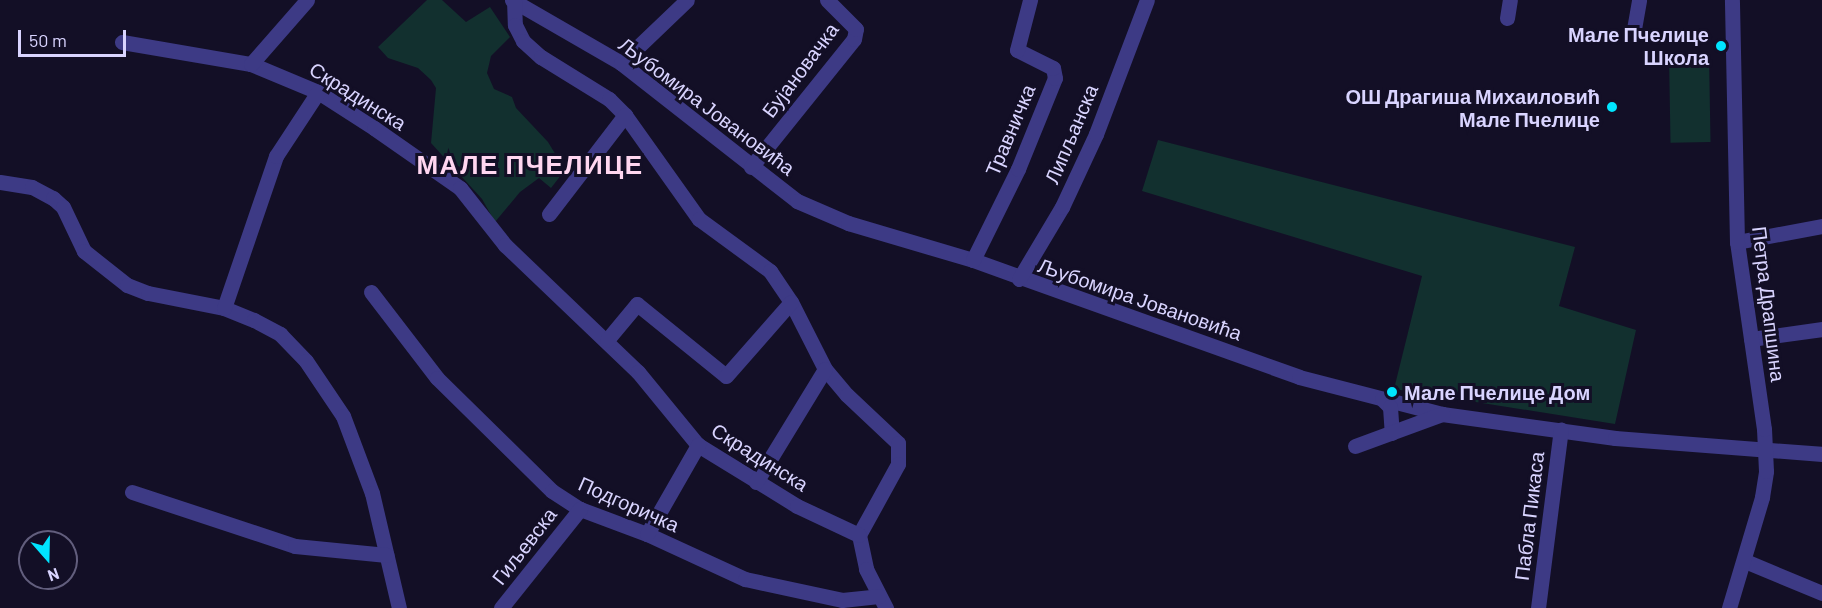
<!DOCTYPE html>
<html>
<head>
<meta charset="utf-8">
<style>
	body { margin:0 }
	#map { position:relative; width:1822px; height:608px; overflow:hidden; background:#130f26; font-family:Barlow,sans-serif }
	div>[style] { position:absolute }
	.green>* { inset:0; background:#12302f; transform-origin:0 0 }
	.minor>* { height:15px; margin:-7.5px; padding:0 7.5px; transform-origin:7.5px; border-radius:7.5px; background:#3d3a85 }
	.dots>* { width:16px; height:16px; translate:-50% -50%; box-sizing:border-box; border:3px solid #130f26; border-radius:50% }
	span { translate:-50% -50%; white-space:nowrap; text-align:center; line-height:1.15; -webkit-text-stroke:6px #130f26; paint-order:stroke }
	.poi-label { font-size:20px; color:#d9d4ff; font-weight:700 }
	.right { translate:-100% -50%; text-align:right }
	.left { translate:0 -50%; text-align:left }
	.street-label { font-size:20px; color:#d9d4ff }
	.district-label { font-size:26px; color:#ffd6f0; font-weight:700; letter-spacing:1.5px }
	.north { position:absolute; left:18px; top:530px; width:60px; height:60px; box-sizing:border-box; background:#130f26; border:2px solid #625e7d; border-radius:50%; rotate:160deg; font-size:16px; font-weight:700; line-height:24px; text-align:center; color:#d9d4ff }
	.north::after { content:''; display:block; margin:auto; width:21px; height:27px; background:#00e5ff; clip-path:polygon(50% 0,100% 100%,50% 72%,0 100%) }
	.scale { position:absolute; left:18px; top:30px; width:108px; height:27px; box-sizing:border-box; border:3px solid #d9d4ff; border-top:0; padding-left:8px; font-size:18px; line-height:21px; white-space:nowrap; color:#d9d4ff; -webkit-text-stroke:4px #130f26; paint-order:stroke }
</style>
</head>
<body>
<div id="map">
	<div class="green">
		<div style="clip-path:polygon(427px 0,442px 0,466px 22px,490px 7px,510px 37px,491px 56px,487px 73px,494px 89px,512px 97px,516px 108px,548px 142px,565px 170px,551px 188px,539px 178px,520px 192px,495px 222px,482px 199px,431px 143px,436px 88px,431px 80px,418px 68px,388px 58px,378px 47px)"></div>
		<div style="left:1709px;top:55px;width:87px;height:40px;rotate:89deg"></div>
		<div style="clip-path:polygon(1158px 140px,1575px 247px,1559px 306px,1636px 330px,1615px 424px,1394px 389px,1422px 276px,1142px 191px)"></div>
	</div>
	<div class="minor">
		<div style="left:512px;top:0;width:126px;rotate:30deg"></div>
		<div style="left:621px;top:63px;width:224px;rotate:38.1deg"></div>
		<div style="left:797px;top:201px;width:56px;rotate:23.3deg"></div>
		<div style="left:848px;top:223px;width:130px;rotate:16.5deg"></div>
		<div style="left:973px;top:260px;width:346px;rotate:19.7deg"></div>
		<div style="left:1299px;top:377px;width:148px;rotate:14.5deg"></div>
		<div style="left:1442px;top:414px;width:175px;rotate:7.9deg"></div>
		<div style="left:1615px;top:438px;width:208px;rotate:4.4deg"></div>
		<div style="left:514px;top:0;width:25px;rotate:88deg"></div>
		<div style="left:515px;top:25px;width:18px;rotate:63deg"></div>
		<div style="left:523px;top:41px;width:24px;rotate:42deg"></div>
		<div style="left:541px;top:57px;width:80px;rotate:31.7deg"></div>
		<div style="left:609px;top:99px;width:23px;rotate:45deg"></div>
		<div style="left:625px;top:115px;width:128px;rotate:54.6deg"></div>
		<div style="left:699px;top:219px;width:88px;rotate:36.2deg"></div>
		<div style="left:770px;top:271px;width:37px;rotate:56deg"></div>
		<div style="left:791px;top:302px;width:75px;rotate:63.1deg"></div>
		<div style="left:825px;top:369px;width:34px;rotate:50deg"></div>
		<div style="left:847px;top:395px;width:70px;rotate:43.3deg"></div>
		<div style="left:898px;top:443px;width:21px;rotate:90deg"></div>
		<div style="left:898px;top:464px;width:81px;rotate:118.8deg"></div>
		<div style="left:859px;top:535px;width:35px;rotate:78deg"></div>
		<div style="left:866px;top:569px;width:44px;rotate:62.9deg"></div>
		<div style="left:1507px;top:18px;width:18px;rotate:-81deg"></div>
		<div style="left:1634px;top:29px;width:29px;rotate:-80deg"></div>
		<div style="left:122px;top:42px;width:131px;rotate:9.7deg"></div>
		<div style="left:251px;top:64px;width:73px;rotate:22.7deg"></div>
		<div style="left:318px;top:92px;width:67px;rotate:32.7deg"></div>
		<div style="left:374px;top:128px;width:105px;rotate:34.9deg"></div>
		<div style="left:460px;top:188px;width:73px;rotate:51.7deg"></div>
		<div style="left:505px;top:245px;width:184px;rotate:43.7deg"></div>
		<div style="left:638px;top:372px;width:94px;rotate:50.6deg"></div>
		<div style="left:698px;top:445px;width:116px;rotate:31.6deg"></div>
		<div style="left:797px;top:506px;width:68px;rotate:25.1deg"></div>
		<div style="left:621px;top:63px;width:91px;rotate:-43.7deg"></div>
		<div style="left:251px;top:64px;width:85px;rotate:-48.8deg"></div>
		<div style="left:751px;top:167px;width:164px;rotate:-51.2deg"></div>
		<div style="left:854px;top:39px;width:10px;rotate:-79deg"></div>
		<div style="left:856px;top:29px;width:41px;rotate:-135deg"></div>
		<div style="left:0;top:182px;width:32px;rotate:9deg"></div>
		<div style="left:32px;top:187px;width:24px;rotate:28deg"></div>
		<div style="left:53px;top:198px;width:13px;rotate:42deg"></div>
		<div style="left:63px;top:207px;width:49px;rotate:64.5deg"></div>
		<div style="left:84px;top:251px;width:55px;rotate:38.3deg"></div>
		<div style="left:127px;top:285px;width:22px;rotate:21deg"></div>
		<div style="left:148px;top:293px;width:77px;rotate:11.2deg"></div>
		<div style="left:224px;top:308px;width:32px;rotate:22deg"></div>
		<div style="left:254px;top:320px;width:30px;rotate:28deg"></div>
		<div style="left:280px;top:334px;width:37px;rotate:46deg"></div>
		<div style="left:306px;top:361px;width:66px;rotate:56.1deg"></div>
		<div style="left:343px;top:416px;width:82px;rotate:69.4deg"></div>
		<div style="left:372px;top:493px;width:118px;rotate:76.8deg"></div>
		<div style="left:549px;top:214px;width:125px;rotate:-52.5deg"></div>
		<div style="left:1737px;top:242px;width:86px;rotate:-10.7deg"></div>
		<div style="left:973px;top:260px;width:102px;rotate:-63.7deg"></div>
		<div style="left:1018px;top:169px;width:98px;rotate:-67.9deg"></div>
		<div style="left:1055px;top:78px;width:10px;rotate:-101deg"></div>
		<div style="left:1053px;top:68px;width:40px;rotate:-153.4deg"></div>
		<div style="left:1017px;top:50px;width:52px;rotate:-75.4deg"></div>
		<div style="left:1019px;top:279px;width:84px;rotate:-59.2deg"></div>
		<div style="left:1062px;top:207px;width:81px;rotate:-65deg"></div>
		<div style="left:1096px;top:134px;width:143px;rotate:-69.2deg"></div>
		<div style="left:371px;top:292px;width:108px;rotate:52.5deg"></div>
		<div style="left:437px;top:378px;width:161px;rotate:44.5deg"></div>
		<div style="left:552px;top:491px;width:33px;rotate:33deg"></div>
		<div style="left:580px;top:509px;width:72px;rotate:20.5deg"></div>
		<div style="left:647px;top:534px;width:108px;rotate:24.7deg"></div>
		<div style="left:745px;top:579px;width:99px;rotate:12.2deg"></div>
		<div style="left:842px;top:600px;width:37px;rotate:-6deg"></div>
		<div style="left:224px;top:308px;width:161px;rotate:-71.1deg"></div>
		<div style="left:276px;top:156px;width:77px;rotate:-56.7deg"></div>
		<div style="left:1751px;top:339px;width:72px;rotate:-8deg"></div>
		<div style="left:607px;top:340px;width:47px;rotate:-50.2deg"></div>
		<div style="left:637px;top:304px;width:114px;rotate:39deg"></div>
		<div style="left:726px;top:376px;width:98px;rotate:-48.7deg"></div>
		<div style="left:1382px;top:399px;width:11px;rotate:45deg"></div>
		<div style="left:1390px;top:407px;width:26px;rotate:86deg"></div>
		<div style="left:1355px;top:446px;width:93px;rotate:-20.2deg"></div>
		<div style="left:756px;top:482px;width:132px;rotate:-58.6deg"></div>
		<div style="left:132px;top:492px;width:172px;rotate:18.3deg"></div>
		<div style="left:295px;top:546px;width:92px;rotate:5.6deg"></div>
		<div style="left:647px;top:534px;width:103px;rotate:-60.2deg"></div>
		<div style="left:1745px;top:561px;width:83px;rotate:22.6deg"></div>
		<div style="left:501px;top:608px;width:127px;rotate:-51.4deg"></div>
		<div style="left:1538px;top:608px;width:180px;rotate:-82.7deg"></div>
		<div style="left:1729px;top:608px;width:116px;rotate:-73.4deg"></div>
		<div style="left:1762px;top:497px;width:26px;rotate:-81deg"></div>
		<div style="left:1766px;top:471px;width:42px;rotate:-92.7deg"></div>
		<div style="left:1764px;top:429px;width:189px;rotate:-98.2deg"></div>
		<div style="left:1737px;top:242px;width:242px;rotate:-91.2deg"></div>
	</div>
	<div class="dots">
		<div style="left:1721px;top:46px;background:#00e5ff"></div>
		<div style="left:1612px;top:107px;background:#00e5ff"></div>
		<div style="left:1392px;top:392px;background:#00e5ff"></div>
	</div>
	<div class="poi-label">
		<span class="right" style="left:1709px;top:46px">Мале Пчелице<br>Школа</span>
		<span class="right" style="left:1600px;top:108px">ОШ Драгиша Михаиловић<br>Мале Пчелице</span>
		<span class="left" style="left:1404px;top:392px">Мале Пчелице Дом</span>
	</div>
	<div class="street-label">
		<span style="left:800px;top:70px;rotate:-53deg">Бујановачка</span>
		<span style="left:358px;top:96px;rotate:32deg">Скрадинска</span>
		<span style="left:707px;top:106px;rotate:37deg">Љубомира Јовановића</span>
		<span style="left:1010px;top:130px;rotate:-67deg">Травничка</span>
		<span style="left:1071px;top:134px;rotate:-67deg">Липљанска</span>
		<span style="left:1140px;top:299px;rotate:19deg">Љубомира Јовановића</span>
		<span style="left:1769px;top:304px;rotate:83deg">Петра Драпшина</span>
		<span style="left:760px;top:457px;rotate:32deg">Скрадинска</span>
		<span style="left:629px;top:504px;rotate:24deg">Подгоричка</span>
		<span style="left:1529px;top:516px;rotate:-83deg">Пабла Пикаса</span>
		<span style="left:524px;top:546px;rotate:-52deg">Гиљевска</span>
	</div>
	<div class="district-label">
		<span style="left:530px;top:164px">МАЛЕ ПЧЕЛИЦЕ</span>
	</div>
	<div class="north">N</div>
	<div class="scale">50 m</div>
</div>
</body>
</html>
